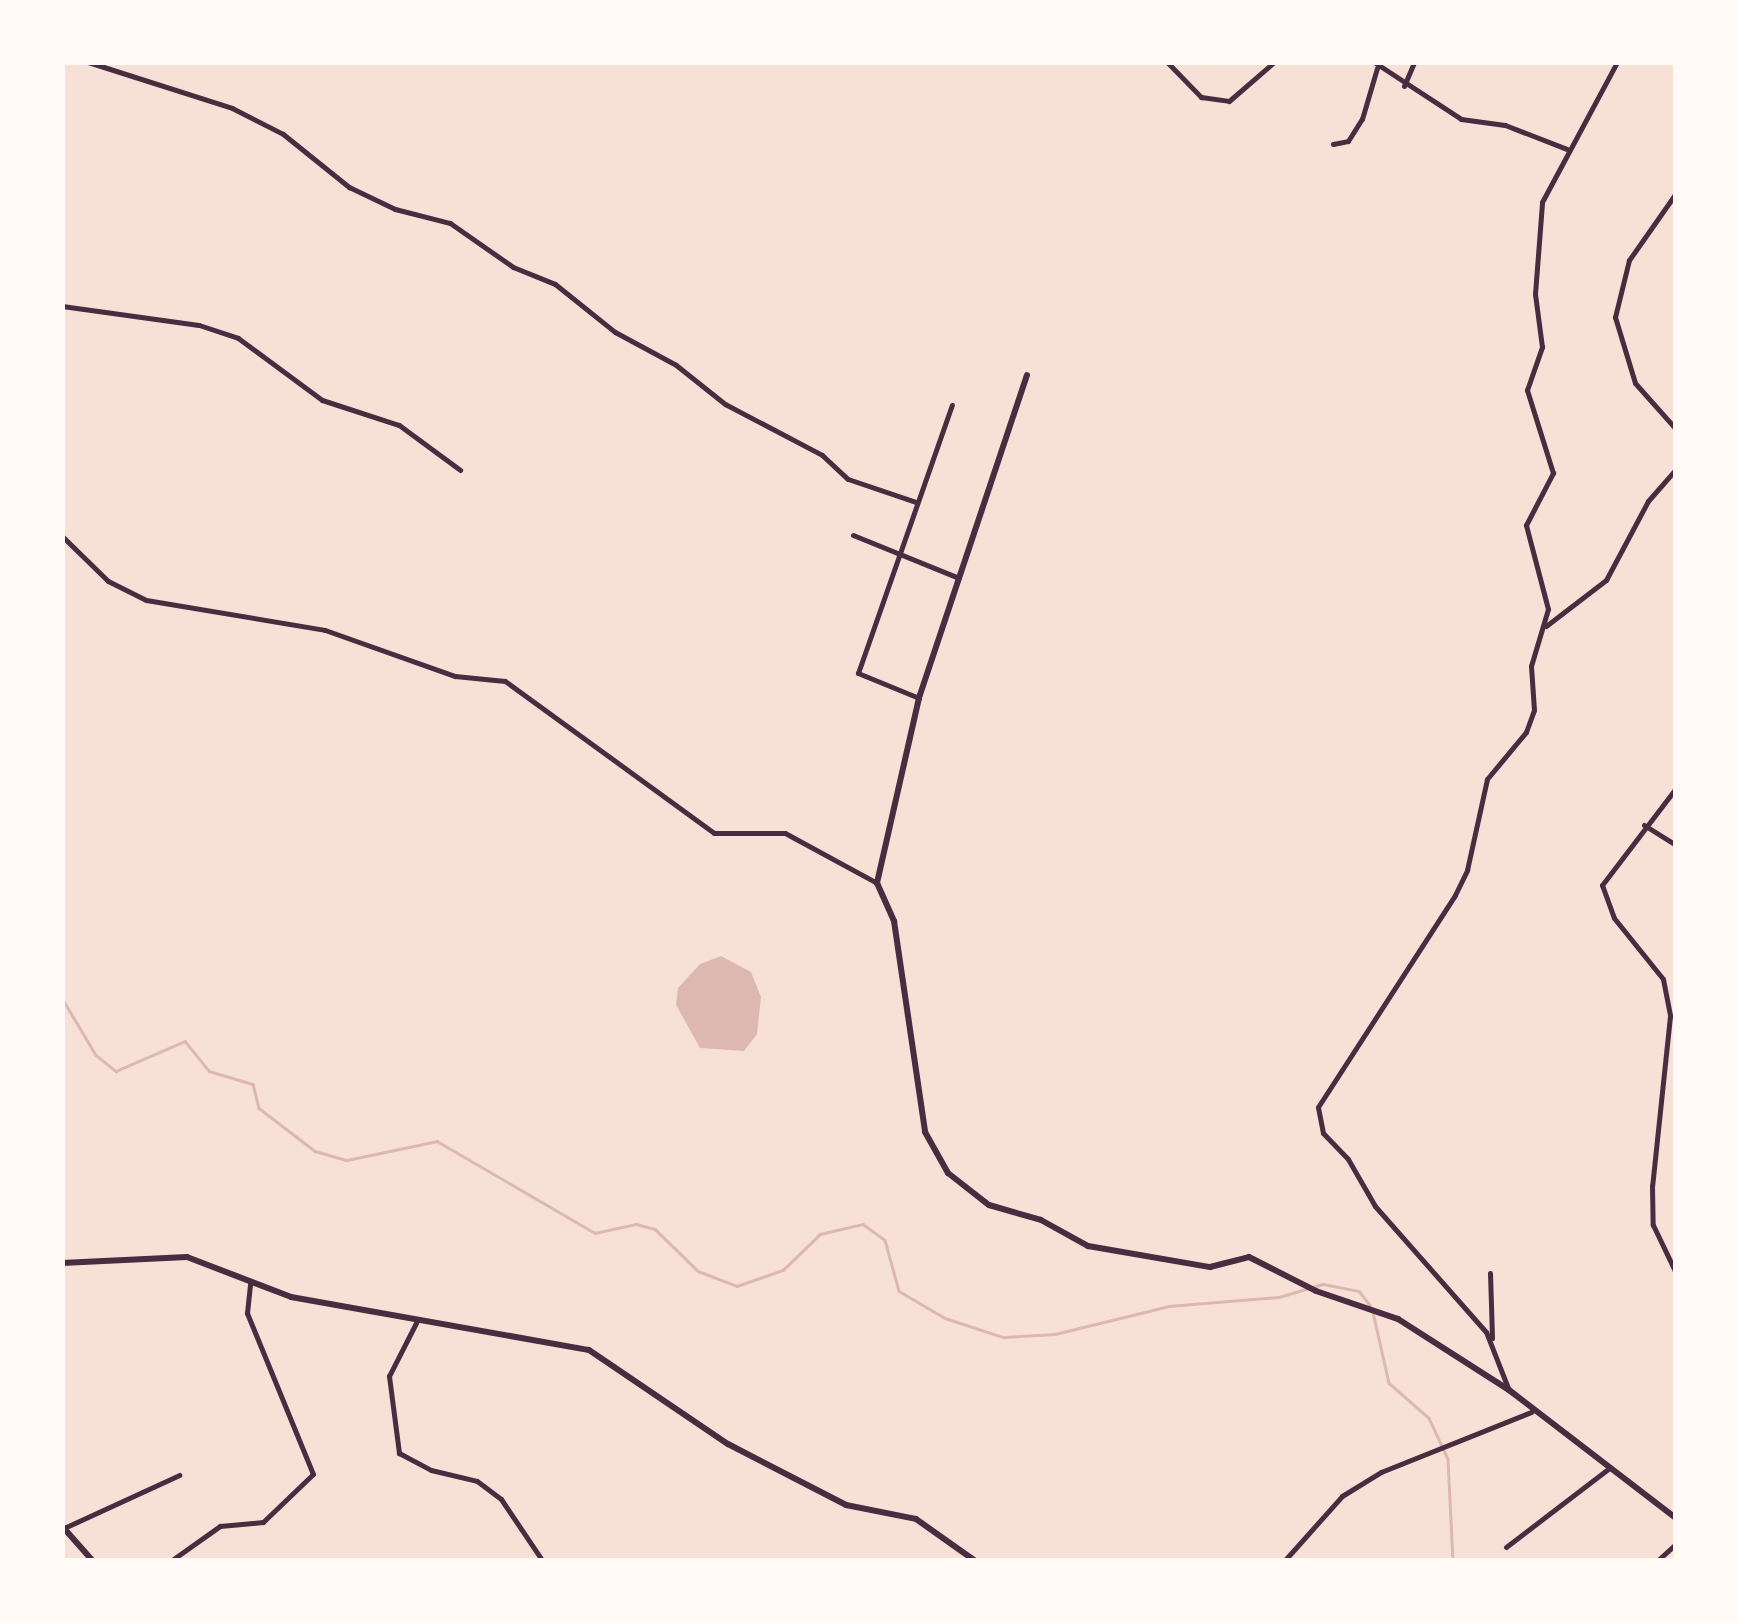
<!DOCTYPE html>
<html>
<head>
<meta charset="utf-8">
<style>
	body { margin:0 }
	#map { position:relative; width:1738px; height:1623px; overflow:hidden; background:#f7e1d7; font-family:"DM Sans",sans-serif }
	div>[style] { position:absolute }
	.water>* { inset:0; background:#dcb8b0 }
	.stream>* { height:2.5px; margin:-1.25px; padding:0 1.25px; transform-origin:1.25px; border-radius:1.25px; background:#dcb8b0 }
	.minor>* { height:5px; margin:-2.5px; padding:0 2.5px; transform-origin:2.5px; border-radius:2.5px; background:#4a2c40 }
	.tertiary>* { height:6px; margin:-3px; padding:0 3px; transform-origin:3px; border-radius:3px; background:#4a2c40 }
	.secondary>* { height:6px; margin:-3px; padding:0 3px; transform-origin:3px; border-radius:3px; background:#4a2c40 }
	span { translate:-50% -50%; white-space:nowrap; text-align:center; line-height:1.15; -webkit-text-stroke:8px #fffaf5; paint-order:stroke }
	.frame { position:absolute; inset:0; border:65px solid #fffaf5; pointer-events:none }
</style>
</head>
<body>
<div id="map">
	<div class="water">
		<div style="clip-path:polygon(721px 956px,751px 972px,761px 997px,757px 1034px,744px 1051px,700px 1048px,676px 1005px,678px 988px,700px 964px)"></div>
	</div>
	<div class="stream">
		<div style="left:62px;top:998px;width:66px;rotate:59.2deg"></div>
		<div style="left:96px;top:1055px;width:26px;rotate:39deg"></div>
		<div style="left:116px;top:1071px;width:75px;rotate:-23.5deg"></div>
		<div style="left:185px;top:1041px;width:38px;rotate:51deg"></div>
		<div style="left:209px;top:1071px;width:46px;rotate:16.5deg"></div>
		<div style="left:253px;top:1084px;width:25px;rotate:76deg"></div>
		<div style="left:259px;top:1108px;width:71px;rotate:37.5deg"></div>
		<div style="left:315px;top:1151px;width:33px;rotate:16deg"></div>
		<div style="left:347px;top:1160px;width:92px;rotate:-11.9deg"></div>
		<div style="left:437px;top:1141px;width:183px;rotate:30.2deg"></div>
		<div style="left:595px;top:1233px;width:42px;rotate:-12.4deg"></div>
		<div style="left:636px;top:1224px;width:20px;rotate:15deg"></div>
		<div style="left:655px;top:1229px;width:60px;rotate:44.3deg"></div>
		<div style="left:698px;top:1271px;width:42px;rotate:21deg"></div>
		<div style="left:737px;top:1286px;width:49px;rotate:-19.2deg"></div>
		<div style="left:783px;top:1270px;width:52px;rotate:-44.2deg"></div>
		<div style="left:820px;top:1234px;width:44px;rotate:-13.1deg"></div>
		<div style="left:863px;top:1224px;width:27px;rotate:36deg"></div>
		<div style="left:885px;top:1240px;width:53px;rotate:74.6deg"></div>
		<div style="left:899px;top:1291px;width:53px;rotate:30.4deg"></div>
		<div style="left:945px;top:1318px;width:61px;rotate:18.1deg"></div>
		<div style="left:1003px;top:1337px;width:52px;rotate:-3.3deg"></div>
		<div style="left:1055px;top:1334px;width:117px;rotate:-13.8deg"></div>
		<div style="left:1169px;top:1306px;width:110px;rotate:-4.7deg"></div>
		<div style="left:1279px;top:1297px;width:46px;rotate:-16.5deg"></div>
		<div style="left:1323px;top:1284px;width:37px;rotate:11deg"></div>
		<div style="left:1359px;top:1291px;width:18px;rotate:52deg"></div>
		<div style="left:1373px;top:1312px;width:73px;rotate:77.3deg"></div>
		<div style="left:1389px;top:1383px;width:53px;rotate:41.2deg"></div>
		<div style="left:1429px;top:1418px;width:45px;rotate:65.1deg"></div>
		<div style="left:1448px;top:1459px;width:101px;rotate:87.2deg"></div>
	</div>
	<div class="minor">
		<div style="left:88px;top:62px;width:151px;rotate:17.7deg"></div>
		<div style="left:232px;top:108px;width:57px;rotate:27deg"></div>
		<div style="left:283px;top:134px;width:85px;rotate:38.8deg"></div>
		<div style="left:349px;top:187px;width:51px;rotate:25.6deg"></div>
		<div style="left:395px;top:209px;width:57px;rotate:14.3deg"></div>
		<div style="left:450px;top:223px;width:77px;rotate:34.9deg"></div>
		<div style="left:513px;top:267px;width:45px;rotate:22deg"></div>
		<div style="left:555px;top:284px;width:77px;rotate:38.7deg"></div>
		<div style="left:615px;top:332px;width:69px;rotate:28.4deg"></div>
		<div style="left:676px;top:365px;width:63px;rotate:38.5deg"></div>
		<div style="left:725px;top:404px;width:110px;rotate:27.7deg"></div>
		<div style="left:822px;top:455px;width:35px;rotate:43deg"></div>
		<div style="left:848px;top:479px;width:72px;rotate:18.7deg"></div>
		<div style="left:1167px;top:62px;width:49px;rotate:45.8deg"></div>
		<div style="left:1201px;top:97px;width:28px;rotate:8deg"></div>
		<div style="left:1229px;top:101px;width:60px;rotate:-40.9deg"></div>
		<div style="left:1374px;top:62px;width:104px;rotate:33.2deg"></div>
		<div style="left:1461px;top:119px;width:44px;rotate:7.8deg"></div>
		<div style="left:1505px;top:125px;width:66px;rotate:21.2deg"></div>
		<div style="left:1404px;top:86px;width:26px;rotate:-67deg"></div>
		<div style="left:1333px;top:144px;width:15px;rotate:-11deg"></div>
		<div style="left:1348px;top:141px;width:26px;rotate:-58deg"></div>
		<div style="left:1362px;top:119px;width:53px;rotate:-73.6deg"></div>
		<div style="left:1676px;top:193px;width:82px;rotate:125deg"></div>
		<div style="left:1629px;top:260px;width:59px;rotate:103.8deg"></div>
		<div style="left:1615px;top:317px;width:69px;rotate:73.1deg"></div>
		<div style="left:1635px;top:383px;width:62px;rotate:48.3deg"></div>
		<div style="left:62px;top:306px;width:138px;rotate:7.9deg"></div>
		<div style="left:199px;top:325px;width:41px;rotate:18.4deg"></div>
		<div style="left:238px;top:338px;width:104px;rotate:36.4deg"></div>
		<div style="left:322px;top:400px;width:81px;rotate:18deg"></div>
		<div style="left:399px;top:425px;width:76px;rotate:36.4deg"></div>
		<div style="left:853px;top:535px;width:114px;rotate:22.1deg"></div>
		<div style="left:62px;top:536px;width:64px;rotate:44.4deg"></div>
		<div style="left:108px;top:581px;width:42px;rotate:26.6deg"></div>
		<div style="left:146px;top:600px;width:181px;rotate:9.5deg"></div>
		<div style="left:325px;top:630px;width:138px;rotate:19.5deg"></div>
		<div style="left:455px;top:676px;width:50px;rotate:5.7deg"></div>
		<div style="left:505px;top:681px;width:258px;rotate:36deg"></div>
		<div style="left:714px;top:833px;width:71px"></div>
		<div style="left:785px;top:833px;width:105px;rotate:28.5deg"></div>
		<div style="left:1546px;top:626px;width:76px;rotate:-37.5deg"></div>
		<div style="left:1606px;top:580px;width:89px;rotate:-62deg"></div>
		<div style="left:1648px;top:501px;width:43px;rotate:-48.8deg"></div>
		<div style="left:919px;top:698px;width:66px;rotate:-157.7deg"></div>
		<div style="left:858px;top:673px;width:284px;rotate:-70.7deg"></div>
		<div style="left:1676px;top:788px;width:122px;rotate:127.3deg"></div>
		<div style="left:1602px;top:885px;width:35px;rotate:70deg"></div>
		<div style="left:1614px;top:918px;width:78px;rotate:51.2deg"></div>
		<div style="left:1663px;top:979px;width:38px;rotate:79deg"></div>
		<div style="left:1670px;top:1016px;width:171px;rotate:96deg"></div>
		<div style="left:1652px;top:1186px;width:39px;rotate:89deg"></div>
		<div style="left:1653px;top:1225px;width:53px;rotate:64.4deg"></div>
		<div style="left:1644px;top:825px;width:38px;rotate:32deg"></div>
		<div style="left:1490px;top:1273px;width:65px;rotate:88.2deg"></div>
		<div style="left:418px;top:1319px;width:64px;rotate:117deg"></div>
		<div style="left:389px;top:1376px;width:78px;rotate:82.6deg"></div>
		<div style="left:399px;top:1453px;width:36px;rotate:28deg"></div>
		<div style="left:431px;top:1470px;width:47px;rotate:13.4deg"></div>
		<div style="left:477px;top:1481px;width:30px;rotate:37deg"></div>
		<div style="left:501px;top:1499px;width:73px;rotate:56.1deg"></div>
		<div style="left:1508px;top:1388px;width:60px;rotate:-111.4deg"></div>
		<div style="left:1486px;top:1332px;width:168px;rotate:-131.4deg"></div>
		<div style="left:1375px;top:1206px;width:54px;rotate:-119.9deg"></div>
		<div style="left:1348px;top:1159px;width:36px;rotate:-134deg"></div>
		<div style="left:1323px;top:1133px;width:26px;rotate:-101deg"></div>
		<div style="left:1318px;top:1107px;width:252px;rotate:-57.1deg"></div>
		<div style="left:1455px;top:895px;width:28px;rotate:-64deg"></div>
		<div style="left:1467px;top:870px;width:93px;rotate:-77.6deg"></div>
		<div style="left:1487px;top:779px;width:61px;rotate:-50.3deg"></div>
		<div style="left:1526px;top:732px;width:23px;rotate:-70deg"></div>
		<div style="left:1534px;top:710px;width:44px;rotate:-93.9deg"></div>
		<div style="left:1531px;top:666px;width:59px;rotate:-73.4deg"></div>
		<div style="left:1548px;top:609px;width:87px;rotate:-104.7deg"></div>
		<div style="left:1526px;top:525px;width:59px;rotate:-62.6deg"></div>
		<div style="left:1553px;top:473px;width:87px;rotate:-107.4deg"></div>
		<div style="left:1527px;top:390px;width:46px;rotate:-70.8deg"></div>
		<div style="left:1542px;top:347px;width:53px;rotate:-97.5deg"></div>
		<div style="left:1535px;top:294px;width:92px;rotate:-85.6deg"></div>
		<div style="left:1542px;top:202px;width:159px;rotate:-61.8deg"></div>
		<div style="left:64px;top:1528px;width:127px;rotate:-24.7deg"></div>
		<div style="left:1506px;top:1547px;width:128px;rotate:-37.4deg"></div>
		<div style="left:172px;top:1560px;width:59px;rotate:-35.3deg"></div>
		<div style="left:220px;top:1526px;width:43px;rotate:-5.3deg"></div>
		<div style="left:263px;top:1522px;width:69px;rotate:-43.8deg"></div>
		<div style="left:313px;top:1474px;width:174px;rotate:-112.3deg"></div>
		<div style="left:247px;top:1313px;width:31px;rotate:-84deg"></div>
		<div style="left:1285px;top:1560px;width:86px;rotate:-48.3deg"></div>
		<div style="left:1342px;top:1496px;width:46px;rotate:-31.6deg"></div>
		<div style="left:1381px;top:1472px;width:162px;rotate:-21.8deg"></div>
		<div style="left:1658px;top:1560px;width:24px;rotate:-42deg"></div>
	</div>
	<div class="tertiary">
		<div style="left:1027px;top:375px;width:341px;rotate:108.5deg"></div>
		<div style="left:919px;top:698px;width:190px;rotate:102.8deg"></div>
		<div style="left:877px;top:883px;width:42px;rotate:65.9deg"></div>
		<div style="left:894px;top:921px;width:213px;rotate:81.6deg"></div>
		<div style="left:925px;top:1132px;width:47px;rotate:60.7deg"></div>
		<div style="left:948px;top:1173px;width:52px;rotate:38deg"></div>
		<div style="left:989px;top:1205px;width:54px;rotate:16.1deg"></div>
		<div style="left:1041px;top:1220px;width:54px;rotate:29deg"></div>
		<div style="left:1088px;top:1246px;width:124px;rotate:9.8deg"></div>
		<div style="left:1210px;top:1267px;width:40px;rotate:-14.4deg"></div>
		<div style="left:1249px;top:1257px;width:75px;rotate:26.9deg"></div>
		<div style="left:1316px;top:1291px;width:87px;rotate:18.9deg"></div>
		<div style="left:1398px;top:1319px;width:132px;rotate:32.6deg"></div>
		<div style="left:1509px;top:1390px;width:210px;rotate:37.5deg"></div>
	</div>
	<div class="secondary">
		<div style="left:62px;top:1263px;width:125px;rotate:-2.7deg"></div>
		<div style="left:187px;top:1257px;width:111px;rotate:21deg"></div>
		<div style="left:291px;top:1297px;width:303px;rotate:10.1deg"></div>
		<div style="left:589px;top:1350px;width:168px;rotate:34.1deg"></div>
		<div style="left:728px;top:1444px;width:133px;rotate:27.3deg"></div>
		<div style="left:846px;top:1505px;width:71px;rotate:11.3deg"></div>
		<div style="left:916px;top:1519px;width:71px;rotate:35.3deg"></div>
		<div style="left:62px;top:1526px;width:45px;rotate:48.6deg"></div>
	</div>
	<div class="frame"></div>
</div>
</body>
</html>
